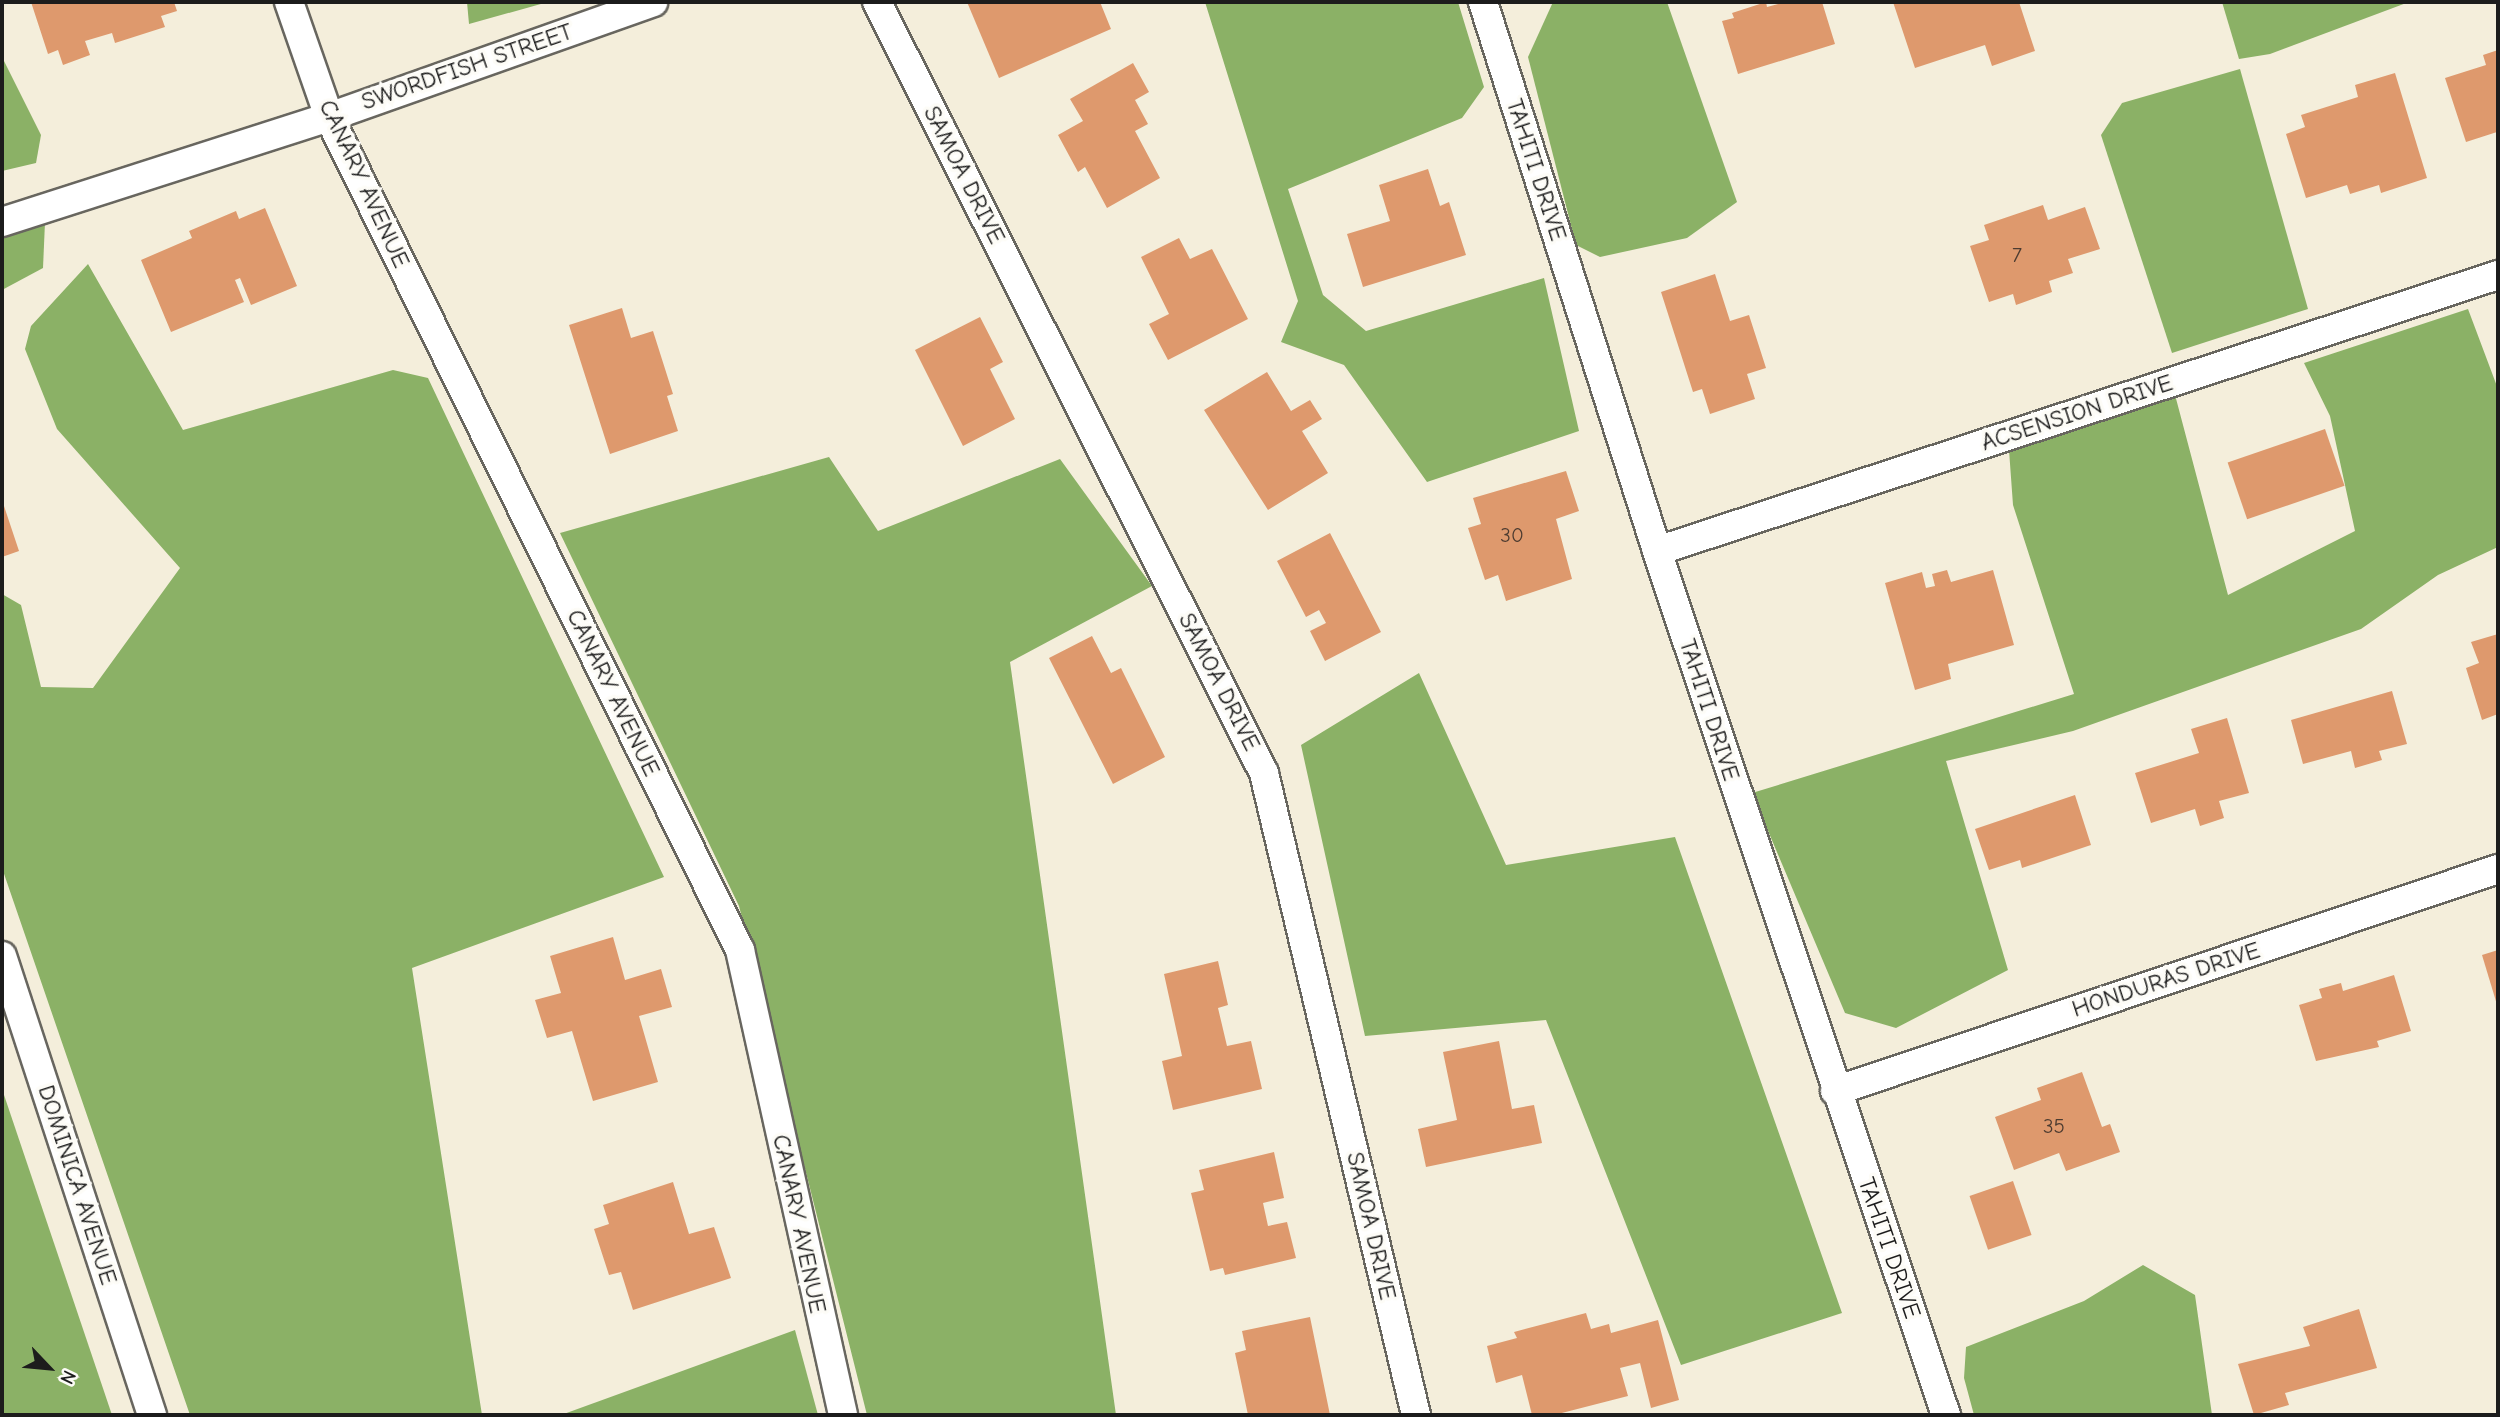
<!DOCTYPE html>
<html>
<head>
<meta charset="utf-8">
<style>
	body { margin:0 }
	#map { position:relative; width:2500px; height:1417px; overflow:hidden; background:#f4eedb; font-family:"Comic Neue",sans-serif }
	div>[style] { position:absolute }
	.forest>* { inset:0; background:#8bb166 }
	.building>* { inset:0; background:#de996d; transform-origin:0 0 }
	.roads { filter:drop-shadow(2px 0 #68665f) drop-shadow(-2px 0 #68665f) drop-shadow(0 2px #68665f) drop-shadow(0 -2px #68665f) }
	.minor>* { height:28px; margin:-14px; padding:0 14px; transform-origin:14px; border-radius:14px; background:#fff }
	span { translate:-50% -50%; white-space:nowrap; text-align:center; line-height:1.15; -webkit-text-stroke:7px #fdfcf7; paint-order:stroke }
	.number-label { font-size:21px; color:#4c3b30 }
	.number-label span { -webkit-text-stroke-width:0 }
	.street-label { font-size:24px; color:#1c1c1c }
	.frame { position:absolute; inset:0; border:4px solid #1c1c1c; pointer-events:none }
	.north { position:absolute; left:14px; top:1333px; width:70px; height:70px; -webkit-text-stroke:5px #fdfcf7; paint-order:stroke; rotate:116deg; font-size:19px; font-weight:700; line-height:28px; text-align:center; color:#1c1c1c }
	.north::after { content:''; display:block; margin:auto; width:24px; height:32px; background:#1c1c1c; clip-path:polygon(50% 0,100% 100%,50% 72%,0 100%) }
</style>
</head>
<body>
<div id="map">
	<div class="forest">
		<div style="clip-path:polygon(467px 2px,548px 2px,469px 24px)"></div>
		<div style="clip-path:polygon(1205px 2px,1458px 2px,1484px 87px,1462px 118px,1288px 189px,1323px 295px,1366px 331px,1544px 278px,1579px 431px,1427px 482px,1344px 365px,1281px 342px,1298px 301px)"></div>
		<div style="clip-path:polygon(1553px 2px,1667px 2px,1737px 202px,1687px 238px,1600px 257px,1576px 245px,1528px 57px)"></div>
		<div style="clip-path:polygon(2222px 2px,2409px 2px,2270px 54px,2239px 59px)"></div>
		<div style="clip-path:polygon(2px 57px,41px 135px,36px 163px,2px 171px)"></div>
		<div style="clip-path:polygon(2240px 69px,2308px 309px,2172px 353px,2101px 135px,2122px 103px)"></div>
		<div style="clip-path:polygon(45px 222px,43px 268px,2px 290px,2px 235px)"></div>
		<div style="clip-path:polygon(88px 264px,183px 430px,393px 370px,428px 378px,664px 877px,412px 968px,482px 1415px,190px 1415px,2px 868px,2px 594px,21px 605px,41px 687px,93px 688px,180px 568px,57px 429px,25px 349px,31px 326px)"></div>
		<div style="clip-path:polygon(2468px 309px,2498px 389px,2498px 547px,2438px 575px,2361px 629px,2073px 731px,1946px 761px,2008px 970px,1896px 1028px,1845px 1013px,1752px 793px,2074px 694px,2013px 505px,2009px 450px,2174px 391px,2228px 595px,2355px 531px,2330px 416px,2304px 363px)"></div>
		<div style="clip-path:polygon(829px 457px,878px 531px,1060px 459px,1152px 586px,1010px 662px,1116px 1415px,867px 1415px,739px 906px,560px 533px)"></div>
		<div style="clip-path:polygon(1419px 673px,1506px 865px,1675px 837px,1842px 1313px,1681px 1365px,1546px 1020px,1365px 1036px,1301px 745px)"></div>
		<div style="clip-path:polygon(2px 1089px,112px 1415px,2px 1415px)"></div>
		<div style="clip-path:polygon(2143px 1265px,2195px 1295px,2212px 1415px,1974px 1415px,1964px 1378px,1966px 1347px,2084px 1301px)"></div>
		<div style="clip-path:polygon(795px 1330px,818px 1415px,561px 1415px)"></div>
	</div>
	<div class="building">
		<div style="clip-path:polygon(31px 2px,174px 2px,177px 11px,161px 16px,165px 27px,115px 43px,112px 33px,85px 41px,90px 55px,63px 65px,58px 50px,48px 54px)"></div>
		<div style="clip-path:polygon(967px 2px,1100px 2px,1111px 29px,999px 78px)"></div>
		<div style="clip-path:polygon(1766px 2px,1767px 7px,1785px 2px,1822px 2px,1835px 44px,1738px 74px,1722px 21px,1734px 18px,1732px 13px)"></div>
		<div style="clip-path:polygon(1893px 2px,2019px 2px,2035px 51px,1992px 66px,1985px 45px,1915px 68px)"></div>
		<div style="clip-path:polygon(2498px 50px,2497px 132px,2466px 142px,2445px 78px,2486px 65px,2483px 55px)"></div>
		<div style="clip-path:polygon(1133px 63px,1149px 92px,1135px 100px,1148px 124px,1135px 131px,1160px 178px,1107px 208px,1085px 167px,1078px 172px,1058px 135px,1083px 121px,1070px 99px)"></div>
		<div style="clip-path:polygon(2395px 73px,2427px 178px,2381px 193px,2379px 185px,2350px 194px,2347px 185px,2306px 198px,2286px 134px,2305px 127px,2301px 115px,2358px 97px,2355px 85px)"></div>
		<div style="clip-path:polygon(1428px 169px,1440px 206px,1449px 202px,1466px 255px,1363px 287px,1347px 234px,1390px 221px,1379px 185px)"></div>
		<div style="clip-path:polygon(2043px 205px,2048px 220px,2085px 207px,2100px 249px,2068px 259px,2073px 273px,2049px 281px,2052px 292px,2016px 305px,2013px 294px,1989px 302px,1970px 246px,1989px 240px,1984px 225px)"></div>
		<div style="clip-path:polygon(265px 208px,297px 286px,251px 305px,240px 278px,235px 280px,244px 302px,171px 332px,141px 260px,192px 238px,189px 231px,236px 211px,239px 219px)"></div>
		<div style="clip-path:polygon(1179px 238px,1190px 259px,1212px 249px,1248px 319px,1168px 360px,1149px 324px,1169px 314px,1141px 257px)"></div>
		<div style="clip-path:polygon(1715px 274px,1730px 321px,1749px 315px,1766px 368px,1747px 374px,1755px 399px,1710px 414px,1702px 389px,1693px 392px,1661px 292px)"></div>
		<div style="clip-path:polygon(622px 308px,631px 338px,653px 331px,673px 394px,667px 396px,678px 431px,610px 454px,569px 325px)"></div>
		<div style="clip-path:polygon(980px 317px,1003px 362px,990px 369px,1015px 419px,963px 446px,915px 350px)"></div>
		<div style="clip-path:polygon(1267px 372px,1291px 411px,1310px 400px,1322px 419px,1302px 431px,1328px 473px,1268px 510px,1204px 410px)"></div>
		<div style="left:2325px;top:429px;width:60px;height:103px;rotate:71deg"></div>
		<div style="clip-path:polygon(1566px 471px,1579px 511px,1556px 519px,1572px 579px,1506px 601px,1498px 575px,1485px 580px,1468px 528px,1481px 524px,1473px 498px)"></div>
		<div style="clip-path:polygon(2px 500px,19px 551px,2px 557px)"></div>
		<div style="clip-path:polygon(1330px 533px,1381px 632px,1325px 661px,1310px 631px,1326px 623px,1319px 610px,1306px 617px,1277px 561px)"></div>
		<div style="clip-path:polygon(1947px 570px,1951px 582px,1993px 570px,2014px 645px,1948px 664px,1951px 679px,1915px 690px,1885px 583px,1922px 572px,1926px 588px,1935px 586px,1932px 574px)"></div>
		<div style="clip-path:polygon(2498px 634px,2498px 714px,2482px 720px,2466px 668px,2479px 663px,2471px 642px)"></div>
		<div style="clip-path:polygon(1092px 636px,1111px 673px,1121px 668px,1165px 757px,1113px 784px,1049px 658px)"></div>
		<div style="clip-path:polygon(2392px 691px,2407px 744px,2379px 751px,2382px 760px,2355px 768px,2351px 751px,2303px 764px,2291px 720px)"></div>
		<div style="clip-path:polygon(2227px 718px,2249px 793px,2219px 801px,2224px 818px,2200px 826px,2195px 809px,2151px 823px,2135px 773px,2199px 753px,2191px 729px)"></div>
		<div style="clip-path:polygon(2075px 795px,2091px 845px,2022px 868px,2020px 860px,1989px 870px,1975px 829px)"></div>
		<div style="clip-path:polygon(613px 937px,625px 980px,661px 969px,672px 1007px,639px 1016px,658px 1082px,593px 1101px,572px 1031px,547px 1038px,535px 1000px,561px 993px,550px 956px)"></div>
		<div style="clip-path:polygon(2498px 950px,2498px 1008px,2482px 955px)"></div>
		<div style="clip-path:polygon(1218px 961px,1228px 1005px,1218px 1008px,1227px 1046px,1251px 1041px,1262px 1089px,1173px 1110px,1162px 1061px,1182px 1056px,1164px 974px)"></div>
		<div style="clip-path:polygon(2394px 975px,2411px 1031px,2377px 1041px,2379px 1047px,2316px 1061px,2299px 1005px,2322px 998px,2319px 989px,2341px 983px,2343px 991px)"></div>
		<div style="clip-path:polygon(1499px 1041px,1512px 1109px,1534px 1105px,1542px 1143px,1426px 1167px,1418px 1129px,1457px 1120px,1443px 1052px)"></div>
		<div style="clip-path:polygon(2082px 1072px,2102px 1127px,2110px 1124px,2120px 1152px,2066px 1171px,2059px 1153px,2014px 1170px,1995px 1117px,2041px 1100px,2037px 1088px)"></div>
		<div style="clip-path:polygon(1274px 1152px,1284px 1198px,1263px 1203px,1268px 1226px,1287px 1222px,1296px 1258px,1225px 1275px,1223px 1268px,1210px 1271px,1191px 1193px,1204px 1190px,1199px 1170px)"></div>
		<div style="left:2013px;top:1181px;width:57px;height:46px;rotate:71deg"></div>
		<div style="clip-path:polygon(673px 1182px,689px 1234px,714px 1227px,731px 1278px,633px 1310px,621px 1272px,609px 1275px,594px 1229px,609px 1224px,603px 1205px)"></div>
		<div style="clip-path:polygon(2359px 1309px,2377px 1368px,2285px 1393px,2289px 1405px,2254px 1415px,2238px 1364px,2310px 1346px,2303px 1327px)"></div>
		<div style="clip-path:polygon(1586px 1313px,1591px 1329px,1609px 1324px,1611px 1333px,1658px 1320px,1679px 1400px,1651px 1408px,1640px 1363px,1620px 1368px,1628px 1396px,1554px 1415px,1532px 1415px,1522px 1375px,1496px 1383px,1487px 1346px,1517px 1338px,1514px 1332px)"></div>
		<div style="clip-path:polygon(1310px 1317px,1330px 1415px,1248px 1415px,1235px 1353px,1246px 1350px,1242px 1331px)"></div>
	</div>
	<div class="roads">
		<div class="minor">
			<div style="left:289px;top:2px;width:122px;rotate:70.8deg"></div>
			<div style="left:329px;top:117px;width:929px;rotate:63.74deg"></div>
			<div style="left:740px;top:950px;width:476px;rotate:77.5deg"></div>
			<div style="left:877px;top:2px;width:863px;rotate:63.35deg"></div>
			<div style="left:1264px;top:773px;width:660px;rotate:76.68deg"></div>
			<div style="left:1483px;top:2px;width:576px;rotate:72.41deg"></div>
			<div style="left:1657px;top:551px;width:911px;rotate:71.51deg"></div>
			<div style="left:2px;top:222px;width:343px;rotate:-17.8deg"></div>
			<div style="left:329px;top:117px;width:344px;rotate:-19.5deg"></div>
			<div style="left:1657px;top:551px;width:885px;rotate:-18.17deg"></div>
			<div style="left:2px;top:956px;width:483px;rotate:71.9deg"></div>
			<div style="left:1835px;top:1091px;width:699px;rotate:-18.51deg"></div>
		</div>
	</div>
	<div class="number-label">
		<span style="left:2017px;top:255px">7</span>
		<span style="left:1512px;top:535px">30</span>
		<span style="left:2054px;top:1126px">35</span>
	</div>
	<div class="street-label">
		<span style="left:467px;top:67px;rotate:-19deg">SWORDFISH STREET</span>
		<span style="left:1536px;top:170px;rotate:72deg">TAHITI DRIVE</span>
		<span style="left:964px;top:175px;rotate:63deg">SAMOA DRIVE</span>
		<span style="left:364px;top:184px;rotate:65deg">CANARY AVENUE</span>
		<span style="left:2077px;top:413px;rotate:-18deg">ACSENSION DRIVE</span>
		<span style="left:1219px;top:682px;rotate:63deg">SAMOA DRIVE</span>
		<span style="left:613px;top:693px;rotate:64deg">CANARY AVENUE</span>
		<span style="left:1709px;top:710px;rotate:72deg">TAHITI DRIVE</span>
		<span style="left:2166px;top:980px;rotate:-18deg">HONDURAS DRIVE</span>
		<span style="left:77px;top:1185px;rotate:72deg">DOMINICA AVENUE</span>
		<span style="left:799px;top:1224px;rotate:78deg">CANARY AVENUE</span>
		<span style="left:1371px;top:1226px;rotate:77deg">SAMOA DRIVE</span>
		<span style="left:1889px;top:1248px;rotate:71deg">TAHITI DRIVE</span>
	</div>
	<div class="frame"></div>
	<div class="north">N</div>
</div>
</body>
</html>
